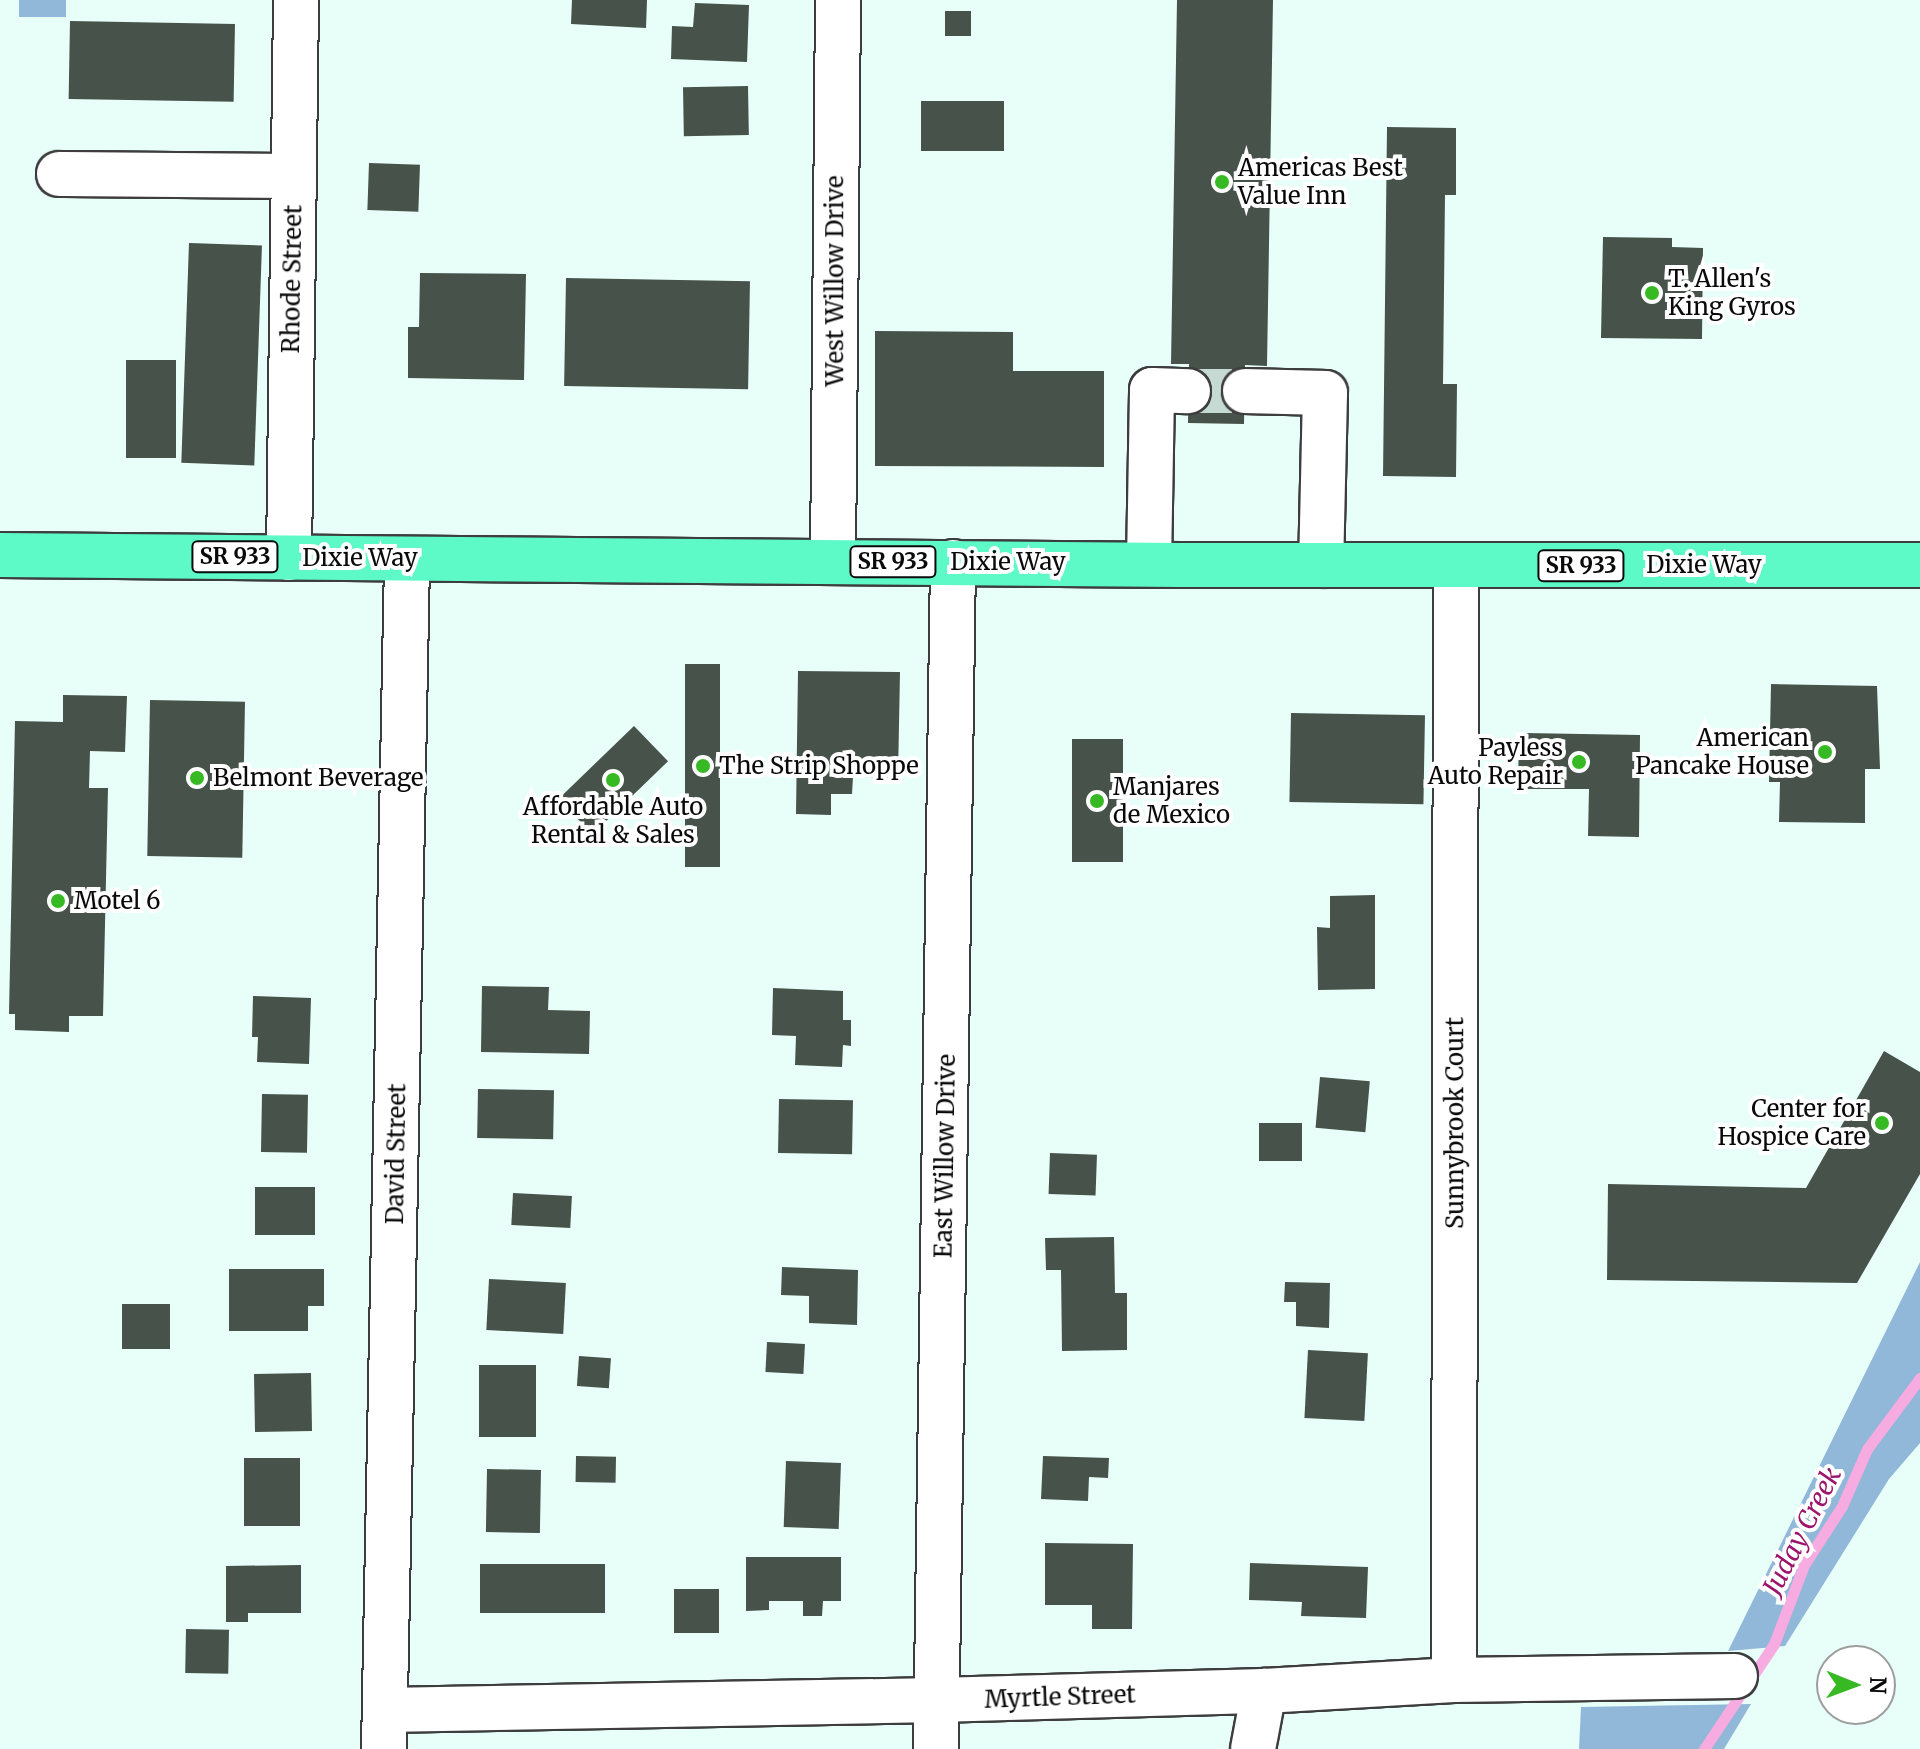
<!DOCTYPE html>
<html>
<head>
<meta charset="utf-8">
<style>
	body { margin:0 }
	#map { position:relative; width:1920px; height:1749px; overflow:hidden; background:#e7fff8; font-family:Merriweather,serif }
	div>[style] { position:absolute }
	.forest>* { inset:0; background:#91b7d9; transform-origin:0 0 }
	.stream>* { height:11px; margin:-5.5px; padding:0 5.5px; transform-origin:5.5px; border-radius:5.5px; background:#f6ace0 }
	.building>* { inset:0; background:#46524a; transform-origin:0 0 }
	.minor-tunnel>* { height:44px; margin-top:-22px; transform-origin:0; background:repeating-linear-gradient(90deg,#c6dad4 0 44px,transparent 0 66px) }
	.roads { filter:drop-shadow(2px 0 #3d3d3d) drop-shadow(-2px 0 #3d3d3d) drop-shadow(0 2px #3d3d3d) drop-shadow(0 -2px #3d3d3d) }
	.minor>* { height:44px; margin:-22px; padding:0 22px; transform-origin:22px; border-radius:22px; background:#fff }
	.major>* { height:44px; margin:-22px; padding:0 22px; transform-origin:22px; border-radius:22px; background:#5df9c6 }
	.dots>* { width:22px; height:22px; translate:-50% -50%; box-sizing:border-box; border:4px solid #fff; border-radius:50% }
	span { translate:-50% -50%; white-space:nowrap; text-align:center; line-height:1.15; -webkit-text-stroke:8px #fff; paint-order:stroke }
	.shield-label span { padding:2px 6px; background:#fff; border:2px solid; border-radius:6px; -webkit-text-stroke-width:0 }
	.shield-label { font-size:22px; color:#0a0a0a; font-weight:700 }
	.poi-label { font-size:24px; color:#0a0a0a }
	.left { translate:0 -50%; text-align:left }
	.right { translate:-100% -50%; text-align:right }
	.street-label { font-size:24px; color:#0a0a0a }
	.water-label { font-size:26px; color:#9a156b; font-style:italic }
	.north { position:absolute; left:1816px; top:1645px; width:80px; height:80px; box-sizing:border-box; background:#fff; border:2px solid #9d9d9d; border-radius:50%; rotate:91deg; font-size:22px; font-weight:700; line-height:32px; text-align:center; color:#0a0a0a }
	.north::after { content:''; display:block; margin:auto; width:28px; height:36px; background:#36b923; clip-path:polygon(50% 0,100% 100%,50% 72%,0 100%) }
</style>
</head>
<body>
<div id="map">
	<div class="forest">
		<div style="left:19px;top:0;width:47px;height:17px"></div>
		<div style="clip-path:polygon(1920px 1262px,1920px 1443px,1889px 1479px,1785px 1646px,1728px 1651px)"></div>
		<div style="clip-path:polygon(1751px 1704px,1724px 1749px,1579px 1749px,1581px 1707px)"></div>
	</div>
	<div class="stream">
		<div style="left:1704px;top:1749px;width:126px;rotate:-56.3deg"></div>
		<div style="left:1774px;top:1644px;width:85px;rotate:-69.2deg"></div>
		<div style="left:1804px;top:1565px;width:70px;rotate:-57.2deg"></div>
		<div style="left:1842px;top:1506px;width:62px;rotate:-66.3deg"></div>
		<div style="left:1867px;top:1449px;width:89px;rotate:-53.3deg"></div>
	</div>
	<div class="building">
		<div style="clip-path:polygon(572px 0,647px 0,646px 28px,571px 24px)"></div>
		<div style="clip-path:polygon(1177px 0,1273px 0,1267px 366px,1245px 365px,1244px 424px,1188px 423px,1189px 364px,1171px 364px)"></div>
		<div style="clip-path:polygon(695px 3px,749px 5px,747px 62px,671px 59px,672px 26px,693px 27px)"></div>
		<div style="left:945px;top:11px;width:26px;height:25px"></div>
		<div style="left:70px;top:21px;width:165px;height:78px;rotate:1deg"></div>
		<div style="left:748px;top:86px;width:49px;height:65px;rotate:89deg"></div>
		<div style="left:921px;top:101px;width:83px;height:50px"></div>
		<div style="clip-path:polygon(1387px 127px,1456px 128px,1456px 195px,1445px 195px,1443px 384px,1457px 384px,1456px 477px,1383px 476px)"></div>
		<div style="left:369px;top:163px;width:51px;height:47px;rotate:2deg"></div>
		<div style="clip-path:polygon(1603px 237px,1672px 238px,1672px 247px,1703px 248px,1702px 339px,1601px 338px)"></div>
		<div style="left:189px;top:243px;width:73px;height:220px;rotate:2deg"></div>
		<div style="clip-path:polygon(420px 273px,526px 274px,524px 380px,408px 378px,408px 327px,419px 327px)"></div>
		<div style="left:566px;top:278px;width:184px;height:108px;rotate:1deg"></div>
		<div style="clip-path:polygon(875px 331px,1013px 332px,1013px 371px,1104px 371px,1104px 467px,875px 466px)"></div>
		<div style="left:126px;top:360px;width:50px;height:98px"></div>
		<div style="left:685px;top:664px;width:35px;height:203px"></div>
		<div style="clip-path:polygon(798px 671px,900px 672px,898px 778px,853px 777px,852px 794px,831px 794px,831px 815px,796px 814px)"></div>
		<div style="clip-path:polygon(1771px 684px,1877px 686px,1880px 769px,1865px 769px,1865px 823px,1779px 822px,1780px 782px,1769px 782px)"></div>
		<div style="clip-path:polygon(63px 695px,127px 696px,125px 752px,90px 751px,89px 788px,108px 788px,103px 1016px,69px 1016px,69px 1032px,15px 1030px,15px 1014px,9px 1014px,15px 721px,63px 722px)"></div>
		<div style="left:150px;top:700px;width:95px;height:156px;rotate:1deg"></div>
		<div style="left:1291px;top:713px;width:134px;height:89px;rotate:1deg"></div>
		<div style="left:634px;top:726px;width:49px;height:105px;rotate:46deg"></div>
		<div style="clip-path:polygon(1519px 733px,1640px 735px,1639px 837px,1588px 836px,1589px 789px,1518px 789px)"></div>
		<div style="left:1072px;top:739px;width:51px;height:123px"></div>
		<div style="clip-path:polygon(1375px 895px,1375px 989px,1318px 990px,1317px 927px,1330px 928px,1330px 896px)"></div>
		<div style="clip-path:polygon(482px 986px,549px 987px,548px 1010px,590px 1011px,589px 1054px,481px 1052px)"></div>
		<div style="clip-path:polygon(773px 988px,843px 991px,843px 1020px,851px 1020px,851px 1046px,843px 1045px,842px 1067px,795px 1065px,796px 1036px,772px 1035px)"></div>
		<div style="clip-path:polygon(253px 996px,311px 998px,309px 1064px,257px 1062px,258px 1037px,252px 1037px)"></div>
		<div style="clip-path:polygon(1884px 1051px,1920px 1072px,1920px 1174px,1857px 1283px,1607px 1280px,1608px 1184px,1806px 1188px)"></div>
		<div style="left:1320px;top:1077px;width:50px;height:51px;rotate:5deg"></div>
		<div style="left:478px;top:1089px;width:76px;height:49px;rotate:1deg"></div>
		<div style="left:262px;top:1094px;width:46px;height:58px;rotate:1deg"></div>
		<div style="left:779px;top:1099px;width:74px;height:54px;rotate:1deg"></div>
		<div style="left:1259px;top:1123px;width:43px;height:38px"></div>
		<div style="left:1050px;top:1153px;width:47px;height:41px;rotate:2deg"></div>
		<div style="left:255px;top:1187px;width:60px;height:48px"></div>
		<div style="left:513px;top:1193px;width:59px;height:32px;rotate:3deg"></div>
		<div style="clip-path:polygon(1114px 1237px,1115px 1293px,1127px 1293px,1127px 1350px,1062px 1351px,1061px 1270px,1046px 1270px,1045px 1238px)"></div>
		<div style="clip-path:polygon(782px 1267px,858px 1270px,857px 1325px,809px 1323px,809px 1296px,781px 1295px)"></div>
		<div style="clip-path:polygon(229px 1269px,324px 1269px,324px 1306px,308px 1306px,308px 1331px,229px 1331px)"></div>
		<div style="left:489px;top:1279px;width:77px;height:51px;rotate:3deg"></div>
		<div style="clip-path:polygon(1285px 1282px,1330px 1283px,1329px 1328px,1296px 1326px,1296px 1302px,1284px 1302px)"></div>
		<div style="left:170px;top:1304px;width:45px;height:48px;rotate:90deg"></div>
		<div style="left:767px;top:1342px;width:38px;height:30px;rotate:3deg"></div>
		<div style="left:1308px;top:1350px;width:60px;height:68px;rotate:3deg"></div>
		<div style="left:579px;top:1356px;width:32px;height:30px;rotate:4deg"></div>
		<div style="left:479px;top:1365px;width:57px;height:72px"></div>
		<div style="left:311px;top:1373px;width:58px;height:57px;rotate:89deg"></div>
		<div style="left:576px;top:1456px;width:40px;height:26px;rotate:1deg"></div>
		<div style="clip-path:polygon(1043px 1456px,1109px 1458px,1108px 1478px,1089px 1477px,1088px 1501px,1041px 1499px)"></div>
		<div style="left:244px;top:1458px;width:56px;height:68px"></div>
		<div style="left:786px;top:1461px;width:55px;height:66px;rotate:2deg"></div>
		<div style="left:487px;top:1469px;width:54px;height:63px;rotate:1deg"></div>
		<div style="clip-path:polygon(1045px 1543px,1133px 1544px,1132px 1629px,1092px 1629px,1092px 1605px,1045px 1605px)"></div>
		<div style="clip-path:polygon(746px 1557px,841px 1557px,841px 1601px,823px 1601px,822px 1616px,803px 1616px,803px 1601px,769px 1601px,769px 1610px,746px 1611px)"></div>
		<div style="clip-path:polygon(1250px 1563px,1368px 1567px,1366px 1618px,1301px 1616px,1302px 1602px,1249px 1600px)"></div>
		<div style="left:480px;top:1564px;width:125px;height:49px"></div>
		<div style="clip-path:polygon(301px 1565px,301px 1613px,248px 1613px,248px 1622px,226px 1622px,226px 1566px)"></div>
		<div style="left:674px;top:1589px;width:45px;height:44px"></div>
		<div style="left:186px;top:1629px;width:43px;height:44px;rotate:1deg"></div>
	</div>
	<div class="minor-tunnel">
		<div style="left:1188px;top:391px;width:57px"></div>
	</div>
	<div class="roads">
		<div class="minor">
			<div style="left:59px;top:174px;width:235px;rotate:0.5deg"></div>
			<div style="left:1245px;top:391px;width:80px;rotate:1.4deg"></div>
			<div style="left:1325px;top:393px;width:172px;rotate:91.3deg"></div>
			<div style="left:289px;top:558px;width:558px;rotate:-89.28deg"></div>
			<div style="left:833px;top:561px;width:561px;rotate:-89.49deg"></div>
			<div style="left:1149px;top:564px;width:174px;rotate:-89deg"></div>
			<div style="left:1152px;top:390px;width:36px;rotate:2deg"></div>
			<div style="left:1454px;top:1680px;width:1115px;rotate:-89.9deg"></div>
			<div style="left:385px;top:1710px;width:552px;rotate:-1.04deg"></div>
			<div style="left:937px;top:1700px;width:327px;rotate:-1.6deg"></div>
			<div style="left:1264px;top:1691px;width:190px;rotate:-3.3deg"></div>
			<div style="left:1454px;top:1680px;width:281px;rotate:-0.8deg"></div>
			<div style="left:384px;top:1749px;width:1190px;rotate:-88.89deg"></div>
			<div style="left:936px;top:1749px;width:1187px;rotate:-89.18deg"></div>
			<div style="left:1253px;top:1749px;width:59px;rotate:-79.3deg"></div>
		</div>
		<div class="major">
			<div style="left:0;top:555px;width:1180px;rotate:0.49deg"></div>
			<div style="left:1180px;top:565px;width:740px"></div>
		</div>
	</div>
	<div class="dots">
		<div style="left:1222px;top:182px;background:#36b923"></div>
		<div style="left:1652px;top:293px;background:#36b923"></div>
		<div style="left:1825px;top:752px;background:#36b923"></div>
		<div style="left:1579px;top:762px;background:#36b923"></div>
		<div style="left:703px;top:766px;background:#36b923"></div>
		<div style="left:197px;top:778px;background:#36b923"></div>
		<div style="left:613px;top:780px;background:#36b923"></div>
		<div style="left:1097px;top:801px;background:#36b923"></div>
		<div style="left:58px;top:901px;background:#36b923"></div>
		<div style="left:1882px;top:1123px;background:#36b923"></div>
	</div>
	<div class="shield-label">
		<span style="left:235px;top:557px">SR 933</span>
		<span style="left:893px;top:562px">SR 933</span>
		<span style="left:1581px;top:566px">SR 933</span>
	</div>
	<div class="poi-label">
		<span class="left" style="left:1238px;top:182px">Americas Best<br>Value Inn</span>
		<span class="left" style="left:1668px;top:293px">T. Allen's<br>King Gyros</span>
		<span class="right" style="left:1809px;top:752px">American<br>Pancake House</span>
		<span class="right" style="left:1563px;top:762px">Payless<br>Auto Repair</span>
		<span class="left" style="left:719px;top:766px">The Strip Shoppe</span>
		<span class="left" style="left:213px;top:778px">Belmont Beverage</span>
		<span class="left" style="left:1113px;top:801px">Manjares<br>de Mexico</span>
		<span style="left:613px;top:821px">Affordable Auto<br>Rental &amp; Sales</span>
		<span class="left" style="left:74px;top:901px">Motel 6</span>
		<span class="right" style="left:1866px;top:1123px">Center for<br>Hospice Care</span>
	</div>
	<div class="street-label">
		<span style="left:292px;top:279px;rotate:-89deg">Rhode Street</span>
		<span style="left:835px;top:281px;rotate:-90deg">West Willow Drive</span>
		<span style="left:360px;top:558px">Dixie Way</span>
		<span style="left:1008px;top:562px">Dixie Way</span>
		<span style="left:1704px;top:565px">Dixie Way</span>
		<span style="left:1455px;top:1123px;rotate:-90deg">Sunnybrook Court</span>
		<span style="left:396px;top:1154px;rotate:-89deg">David Street</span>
		<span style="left:945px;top:1156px;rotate:-89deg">East Willow Drive</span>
		<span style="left:1060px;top:1697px;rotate:-2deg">Myrtle Street</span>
	</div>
	<div class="water-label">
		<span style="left:1802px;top:1531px;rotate:-63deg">Juday Creek</span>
	</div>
	<div class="north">N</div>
</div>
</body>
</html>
